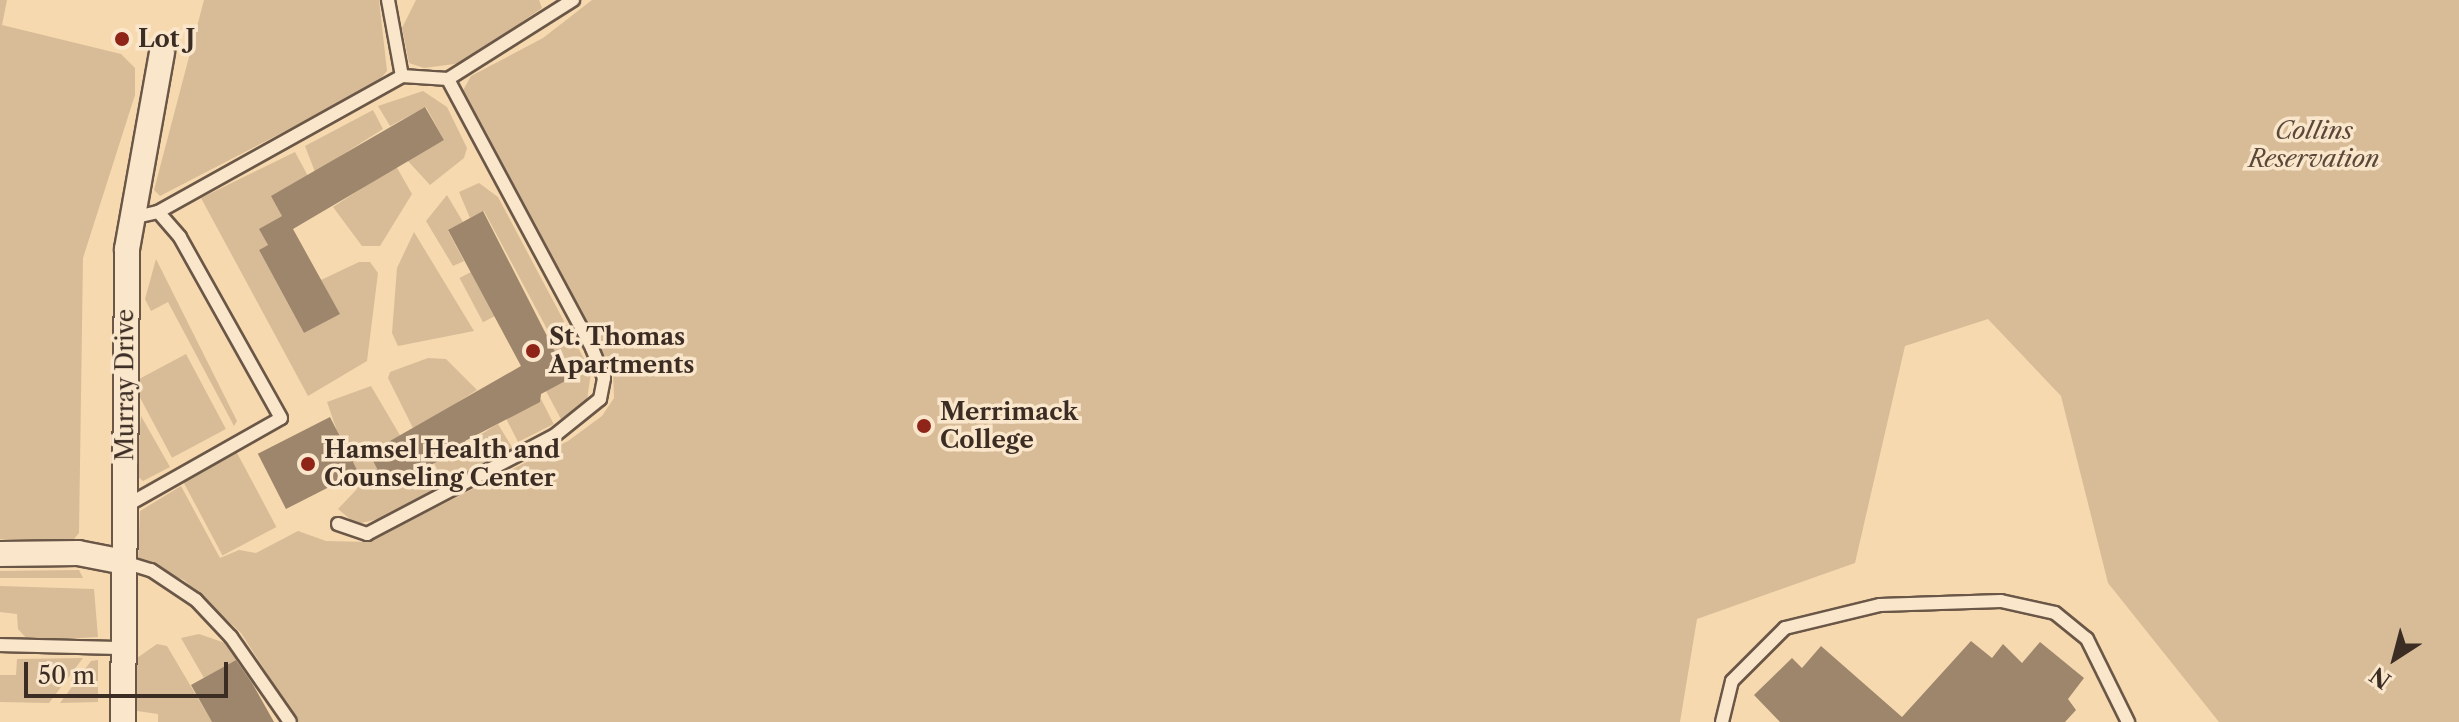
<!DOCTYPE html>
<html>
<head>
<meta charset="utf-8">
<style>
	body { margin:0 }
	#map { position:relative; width:2459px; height:722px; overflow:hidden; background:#f7d9af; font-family:"Libre Caslon Text",serif }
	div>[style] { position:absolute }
	.green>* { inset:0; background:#d7bc97; transform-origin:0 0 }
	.building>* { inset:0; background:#9d866c; transform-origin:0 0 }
	.roads { filter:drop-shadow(2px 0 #6a5747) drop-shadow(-2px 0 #6a5747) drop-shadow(0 2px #6a5747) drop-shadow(0 -2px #6a5747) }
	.service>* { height:12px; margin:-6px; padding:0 6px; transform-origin:6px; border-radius:6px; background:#fae6cb }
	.minor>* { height:24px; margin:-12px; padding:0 12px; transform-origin:12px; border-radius:12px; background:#fae6cb }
	.dots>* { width:22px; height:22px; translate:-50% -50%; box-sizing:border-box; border:4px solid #fae6cb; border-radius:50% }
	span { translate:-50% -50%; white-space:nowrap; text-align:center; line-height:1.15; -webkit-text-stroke:7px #fae6cb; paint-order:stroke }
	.poi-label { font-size:24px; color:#3b2c24; font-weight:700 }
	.left { translate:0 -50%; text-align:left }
	.park-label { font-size:24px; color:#5a493b; font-style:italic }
	.street-label { font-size:24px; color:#3b2c24 }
	.north { position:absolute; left:2355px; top:618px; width:80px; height:80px; -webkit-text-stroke:6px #fae6cb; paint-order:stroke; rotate:216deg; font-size:22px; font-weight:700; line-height:32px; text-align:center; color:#3b2c24 }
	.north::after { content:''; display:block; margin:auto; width:28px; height:36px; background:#3b2c24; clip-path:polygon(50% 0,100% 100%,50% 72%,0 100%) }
	.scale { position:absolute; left:24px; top:662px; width:204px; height:36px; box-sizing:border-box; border:4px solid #3b2c24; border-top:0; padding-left:10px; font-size:24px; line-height:28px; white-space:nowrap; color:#3b2c24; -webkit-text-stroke:6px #fae6cb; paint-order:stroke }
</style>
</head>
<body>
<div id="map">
	<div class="green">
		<div style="clip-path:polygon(0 0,7px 0,2px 25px,121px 54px,135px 68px,135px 95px,83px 258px,79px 533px,74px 539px,0 539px)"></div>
		<div style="clip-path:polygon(204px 0,379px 0,387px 71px,376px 84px,160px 196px,154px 190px)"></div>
		<div style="clip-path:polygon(416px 0,539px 0,542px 8px,462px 63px,424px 68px,409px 63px,402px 28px)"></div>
		<div style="clip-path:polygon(592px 0,2459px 0,2459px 722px,2219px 722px,2108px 583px,2061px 396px,1988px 319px,1905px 346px,1855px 563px,1697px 619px,1680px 722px,298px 722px,241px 633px,184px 580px,138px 561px,140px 511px,181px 486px,220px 558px,239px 550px,256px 553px,298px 531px,326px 541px,368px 542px,568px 441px,602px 416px,614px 398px,613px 371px,461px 94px,471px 76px,543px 38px)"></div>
		<div style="clip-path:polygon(423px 91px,447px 107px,467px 148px,464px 158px,430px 185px,407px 160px,444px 140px,426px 107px,390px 126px,378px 106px)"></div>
		<div style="clip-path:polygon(373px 110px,383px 129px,315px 172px,305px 146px)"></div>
		<div style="clip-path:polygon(295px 152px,308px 176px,282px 216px,260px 229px,268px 245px,259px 250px,304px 333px,339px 314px,321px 280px,359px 262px,370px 262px,378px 273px,367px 361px,308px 396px,201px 198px)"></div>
		<div style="clip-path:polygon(396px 166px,412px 194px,380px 246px,362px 246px,333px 207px)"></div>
		<div style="clip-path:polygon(479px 183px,498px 197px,591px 372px,587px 400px,562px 421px,546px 391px,555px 344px,484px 211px,470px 218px,459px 192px)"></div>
		<div style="clip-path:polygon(447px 195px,463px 222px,448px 231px,464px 261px,453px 266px,426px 221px)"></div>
		<div style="clip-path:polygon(414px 232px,474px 331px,398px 346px,392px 333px,397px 268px)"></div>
		<div style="clip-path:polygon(156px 259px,237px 421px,234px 426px,168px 302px,151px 311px,145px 299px)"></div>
		<div style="left:471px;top:272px;width:50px;height:13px;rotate:62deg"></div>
		<div style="left:186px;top:354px;width:85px;height:61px;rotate:62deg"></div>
		<div style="clip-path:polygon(428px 358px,446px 359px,477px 390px,414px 430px,388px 378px,390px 372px)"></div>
		<div style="clip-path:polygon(371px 386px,401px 437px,369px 453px,387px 487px,422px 470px,433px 490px,379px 519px,356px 524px,338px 509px,357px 489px,327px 402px)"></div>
		<div style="left:541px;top:399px;width:28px;height:40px;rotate:63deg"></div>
		<div style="clip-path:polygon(141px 416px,170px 467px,143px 481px,136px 475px)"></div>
		<div style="clip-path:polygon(498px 424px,513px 449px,444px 484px,434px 463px)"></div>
		<div style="left:236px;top:451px;width:86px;height:61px;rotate:62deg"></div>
		<div style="clip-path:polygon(79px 570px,83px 578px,0 578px,0 571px)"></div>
		<div style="clip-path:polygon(0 586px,94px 589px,98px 637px,29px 641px,18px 629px,17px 614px,0 612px)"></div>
		<div style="clip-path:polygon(199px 634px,228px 644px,238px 654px,243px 666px,238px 659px,204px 678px,181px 638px)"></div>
		<div style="clip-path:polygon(157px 644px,167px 646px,212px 722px,158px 722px,158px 714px,137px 711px,137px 658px)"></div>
		<div style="clip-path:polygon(83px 658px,49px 703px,0 702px,0 675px,16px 675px,17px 659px)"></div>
		<div style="clip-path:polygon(98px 660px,98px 702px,60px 703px,91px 661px)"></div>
	</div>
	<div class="building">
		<div style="clip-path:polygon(425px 107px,444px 140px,293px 229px,340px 314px,304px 333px,259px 250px,268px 245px,259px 229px,282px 216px,271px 196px)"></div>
		<div style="clip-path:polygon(483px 211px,569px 379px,541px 394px,540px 402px,465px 441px,467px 446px,387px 488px,369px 453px,521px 366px,448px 230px)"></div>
		<div style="left:330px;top:417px;width:62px;height:81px;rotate:63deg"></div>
		<div style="clip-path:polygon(1971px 641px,1992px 658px,2003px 644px,2022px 663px,2040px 642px,2084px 678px,2068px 699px,2076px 710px,2065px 722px,1780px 722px,1754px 695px,1792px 658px,1802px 668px,1821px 646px,1902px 717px)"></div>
		<div style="clip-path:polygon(236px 660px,252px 683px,274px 722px,212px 722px,191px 685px)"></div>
	</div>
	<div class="roads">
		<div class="service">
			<div style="left:388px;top:0;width:77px;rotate:79.6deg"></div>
			<div style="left:132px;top:218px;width:27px;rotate:-13deg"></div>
			<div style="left:158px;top:212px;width:279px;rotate:-29.1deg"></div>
			<div style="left:402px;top:76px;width:46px;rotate:3.7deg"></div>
			<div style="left:448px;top:79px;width:148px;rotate:-32.3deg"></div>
			<div style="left:124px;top:507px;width:180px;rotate:-29.5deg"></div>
			<div style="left:281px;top:418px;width:207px;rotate:-119.2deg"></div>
			<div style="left:180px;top:237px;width:33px;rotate:-131deg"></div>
			<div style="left:338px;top:524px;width:31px;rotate:19deg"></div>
			<div style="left:367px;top:534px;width:211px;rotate:-27.7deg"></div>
			<div style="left:554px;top:436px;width:59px;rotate:-38.8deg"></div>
			<div style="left:600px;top:399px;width:21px;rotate:-79deg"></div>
			<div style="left:604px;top:378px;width:32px;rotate:-112deg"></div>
			<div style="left:592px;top:348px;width:305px;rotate:-118.2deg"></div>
			<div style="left:124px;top:562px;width:28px;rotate:17deg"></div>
			<div style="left:151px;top:570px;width:54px;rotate:33.7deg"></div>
			<div style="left:196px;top:600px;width:51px;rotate:46.6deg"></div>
			<div style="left:231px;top:637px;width:103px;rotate:55.2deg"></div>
			<div style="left:0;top:645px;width:122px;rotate:1.4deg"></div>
			<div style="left:1722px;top:722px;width:42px;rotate:-76.3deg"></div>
			<div style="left:1732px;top:681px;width:75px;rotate:-45deg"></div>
			<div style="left:1785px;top:628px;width:98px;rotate:-13.6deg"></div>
			<div style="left:1880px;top:605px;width:121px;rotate:-1.9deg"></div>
			<div style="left:2001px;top:601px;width:55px;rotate:12.5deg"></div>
			<div style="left:2055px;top:613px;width:41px;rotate:39.1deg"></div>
			<div style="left:2087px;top:639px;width:93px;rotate:63.7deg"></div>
		</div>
		<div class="minor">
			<div style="left:0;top:554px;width:78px;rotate:-0.7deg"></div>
			<div style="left:78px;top:553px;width:47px;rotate:11.1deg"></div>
			<div style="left:123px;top:722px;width:473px;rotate:-89.5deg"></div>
			<div style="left:127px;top:249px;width:200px;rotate:-79.9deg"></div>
		</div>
	</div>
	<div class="dots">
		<div style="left:122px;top:39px;background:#8f2418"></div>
		<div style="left:533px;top:351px;background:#8f2418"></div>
		<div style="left:924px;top:426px;background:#8f2418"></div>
		<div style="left:308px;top:464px;background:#8f2418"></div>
	</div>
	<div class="poi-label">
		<span class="left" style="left:138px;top:39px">Lot J</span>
		<span class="left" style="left:549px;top:351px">St. Thomas<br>Apartments</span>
		<span class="left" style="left:940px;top:426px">Merrimack<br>College</span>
		<span class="left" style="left:324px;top:464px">Hamsel Health and<br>Counseling Center</span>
	</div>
	<div class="park-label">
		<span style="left:2314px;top:145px">Collins<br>Reservation</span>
	</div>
	<div class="street-label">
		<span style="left:125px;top:385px;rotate:-90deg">Murray Drive</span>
	</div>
	<div class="north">N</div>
	<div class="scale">50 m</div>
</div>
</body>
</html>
